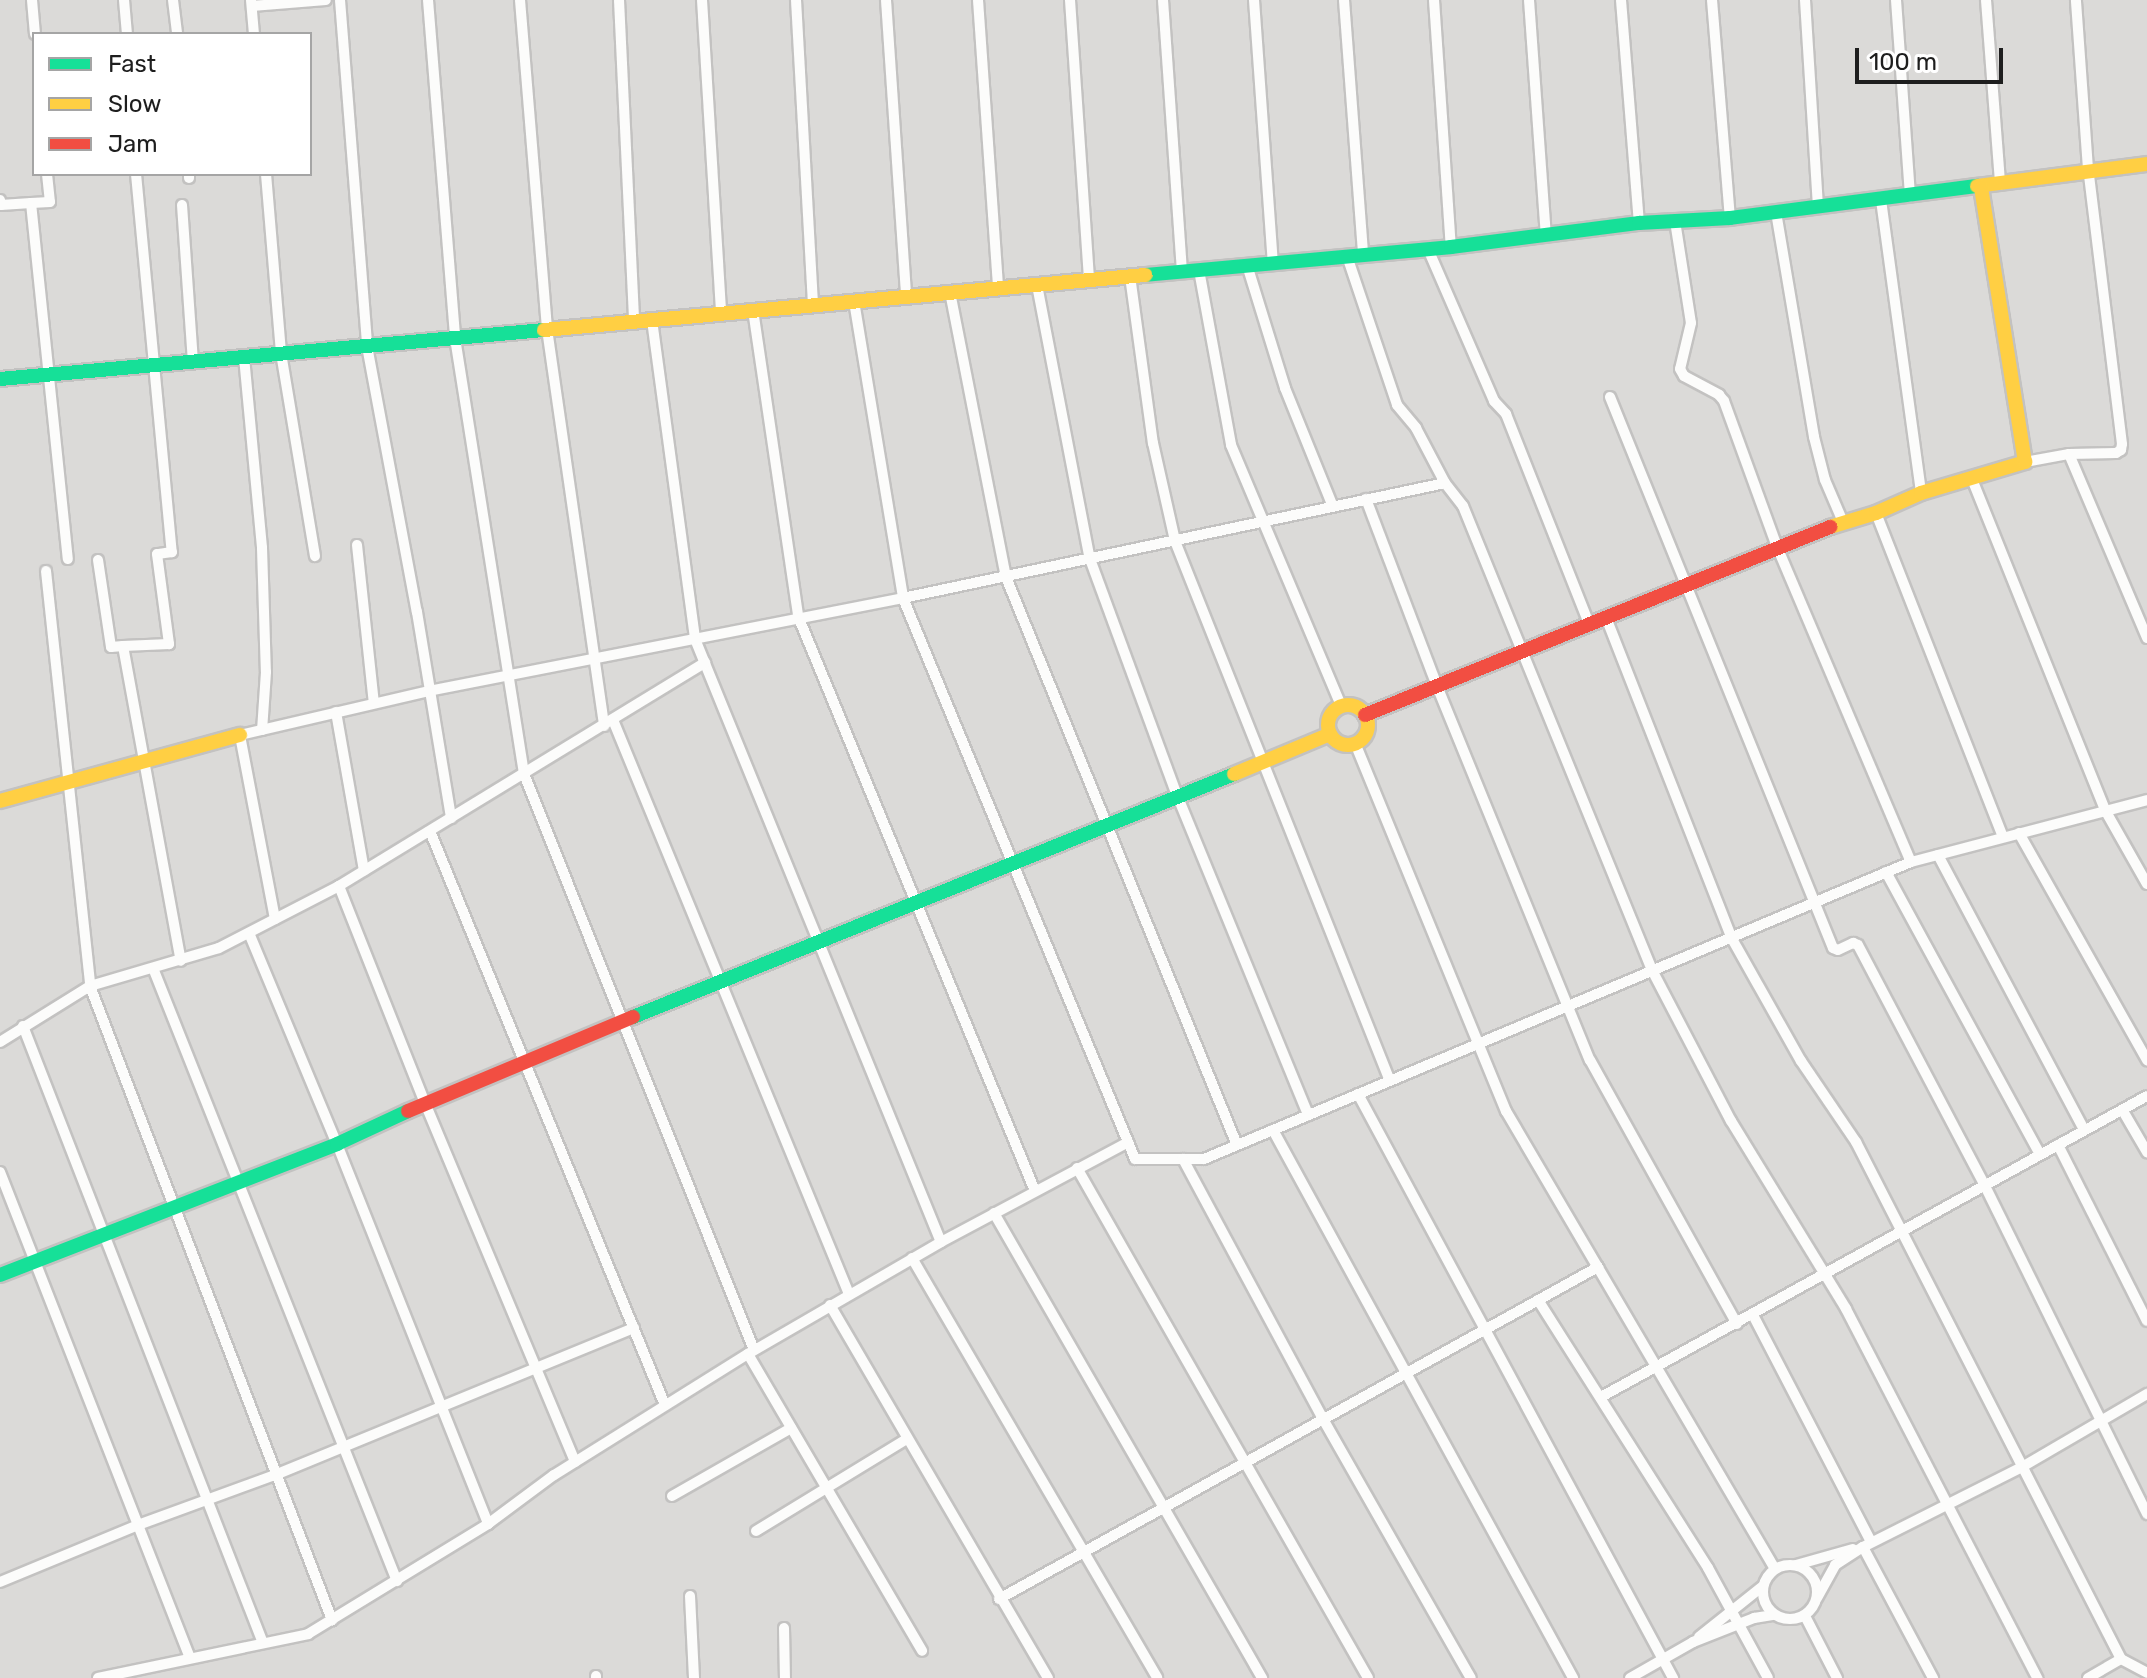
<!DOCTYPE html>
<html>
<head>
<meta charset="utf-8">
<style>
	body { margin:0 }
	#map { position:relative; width:2147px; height:1678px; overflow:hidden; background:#eceae7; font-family:Rubik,sans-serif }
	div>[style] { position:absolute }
	.residential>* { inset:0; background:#dbdad8 }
	.roads { filter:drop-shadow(2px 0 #c3c2c1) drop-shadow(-2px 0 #c3c2c1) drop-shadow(0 2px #c3c2c1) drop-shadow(0 -2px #c3c2c1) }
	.street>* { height:10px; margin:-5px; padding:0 5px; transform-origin:5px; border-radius:5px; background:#fcfcfb }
	.street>.ring { margin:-5px; padding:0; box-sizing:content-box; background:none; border:10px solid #fcfcfb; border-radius:50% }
	.fast>* { height:14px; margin:-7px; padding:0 7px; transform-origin:7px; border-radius:7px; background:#16e098 }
	.slow>* { height:14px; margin:-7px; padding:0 7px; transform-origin:7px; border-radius:7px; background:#ffcf43 }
	.slow>.ring { margin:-7px; padding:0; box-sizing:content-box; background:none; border:14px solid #ffcf43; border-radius:50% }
	.jam>* { height:14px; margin:-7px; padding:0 7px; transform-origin:7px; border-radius:7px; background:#f24e42 }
	span { translate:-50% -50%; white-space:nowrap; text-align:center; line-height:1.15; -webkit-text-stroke:6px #fff; paint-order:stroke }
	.legend { position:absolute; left:32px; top:32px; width:280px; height:144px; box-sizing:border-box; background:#fff; border:2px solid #a5a5a5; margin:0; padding:10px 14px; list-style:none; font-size:24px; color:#1e1e1e }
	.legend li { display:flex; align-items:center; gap:16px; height:40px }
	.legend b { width:40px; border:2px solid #a5a5a5 }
	.scale { position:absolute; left:1855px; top:48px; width:148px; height:36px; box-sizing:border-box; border:4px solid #1e1e1e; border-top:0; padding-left:10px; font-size:24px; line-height:28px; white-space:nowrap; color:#1e1e1e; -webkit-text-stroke:6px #fff; paint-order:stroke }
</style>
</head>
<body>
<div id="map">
	<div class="residential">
		<div style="clip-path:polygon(evenodd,0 0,2147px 0,2147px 1678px,0 1678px,0 0,34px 34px,310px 34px,310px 174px,34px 174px,34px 34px)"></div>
	</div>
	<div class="roads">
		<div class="street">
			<div style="left:32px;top:0;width:34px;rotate:85deg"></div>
			<div style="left:124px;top:0;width:34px;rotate:85deg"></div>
			<div style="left:173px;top:0;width:34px;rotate:83deg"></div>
			<div style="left:251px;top:0;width:34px;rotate:85deg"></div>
			<div style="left:340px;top:0;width:347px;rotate:85.5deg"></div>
			<div style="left:367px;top:346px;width:271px;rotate:79.4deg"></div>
			<div style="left:417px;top:612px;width:209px;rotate:80.6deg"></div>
			<div style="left:428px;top:0;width:339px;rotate:85.4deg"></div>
			<div style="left:455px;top:338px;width:441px;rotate:81deg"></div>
			<div style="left:524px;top:774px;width:620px;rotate:68.23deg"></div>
			<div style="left:520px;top:0;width:330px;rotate:85.3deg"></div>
			<div style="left:547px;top:329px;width:401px;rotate:81.8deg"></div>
			<div style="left:619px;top:0;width:321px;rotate:87.3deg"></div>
			<div style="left:702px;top:0;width:314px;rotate:86.5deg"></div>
			<div style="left:796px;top:0;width:305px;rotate:86.8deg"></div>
			<div style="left:886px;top:0;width:297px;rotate:86.1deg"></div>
			<div style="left:978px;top:0;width:289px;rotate:86deg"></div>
			<div style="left:1070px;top:0;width:281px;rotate:86.1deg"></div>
			<div style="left:1163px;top:0;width:272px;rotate:86deg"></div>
			<div style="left:1254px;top:0;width:264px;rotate:85.9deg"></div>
			<div style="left:1344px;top:0;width:256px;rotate:85.7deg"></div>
			<div style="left:1434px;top:0;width:248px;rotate:86.1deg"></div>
			<div style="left:1529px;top:0;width:236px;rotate:85.9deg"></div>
			<div style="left:1621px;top:0;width:224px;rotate:85.4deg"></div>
			<div style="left:1712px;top:0;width:219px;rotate:85.3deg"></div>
			<div style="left:1805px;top:0;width:207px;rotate:86.4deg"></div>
			<div style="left:1896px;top:0;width:197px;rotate:85.9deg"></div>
			<div style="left:1986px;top:0;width:185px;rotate:85.6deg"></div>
			<div style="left:252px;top:6px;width:74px;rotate:-4.6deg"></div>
			<div style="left:47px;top:174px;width:28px;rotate:84deg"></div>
			<div style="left:50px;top:202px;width:19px;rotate:177deg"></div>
			<div style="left:31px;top:203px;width:358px;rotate:84.1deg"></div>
			<div style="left:136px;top:174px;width:380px;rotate:84.6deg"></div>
			<div style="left:172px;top:552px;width:15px;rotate:172deg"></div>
			<div style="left:157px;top:554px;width:91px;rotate:82.4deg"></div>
			<div style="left:169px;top:644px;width:46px;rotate:177.5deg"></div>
			<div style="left:123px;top:646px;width:320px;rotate:79.6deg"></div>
			<div style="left:189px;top:174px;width:4px;rotate:90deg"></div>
			<div style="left:266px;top:174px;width:180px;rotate:85.2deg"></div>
			<div style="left:281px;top:353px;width:206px;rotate:80.5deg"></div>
			<div style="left:0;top:200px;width:5px;rotate:79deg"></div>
			<div style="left:1px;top:205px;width:30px;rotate:-4deg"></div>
			<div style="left:1881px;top:200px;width:296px;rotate:82.2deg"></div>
			<div style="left:182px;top:205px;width:156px;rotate:86deg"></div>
			<div style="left:1776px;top:212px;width:228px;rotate:80.4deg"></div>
			<div style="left:1814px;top:437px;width:44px;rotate:75.7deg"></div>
			<div style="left:1825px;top:480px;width:46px;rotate:66.8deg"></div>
			<div style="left:1675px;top:221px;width:103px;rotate:81.1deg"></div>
			<div style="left:1691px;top:323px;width:47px;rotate:103.4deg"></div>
			<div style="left:1680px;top:369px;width:8px;rotate:60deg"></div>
			<div style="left:1684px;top:376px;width:40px;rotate:28deg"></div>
			<div style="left:1719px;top:395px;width:8px;rotate:50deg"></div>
			<div style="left:1724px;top:401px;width:158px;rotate:70deg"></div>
			<div style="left:1778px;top:549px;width:340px;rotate:67deg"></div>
			<div style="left:1428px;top:249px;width:166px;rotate:66.5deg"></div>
			<div style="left:1494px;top:401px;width:18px;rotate:47deg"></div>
			<div style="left:1506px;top:414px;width:228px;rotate:68.4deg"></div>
			<div style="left:1347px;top:256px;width:157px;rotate:71.4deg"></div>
			<div style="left:1397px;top:405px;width:30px;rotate:50deg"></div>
			<div style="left:1416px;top:428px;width:62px;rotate:62.2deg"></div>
			<div style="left:1445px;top:483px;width:29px;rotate:52deg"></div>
			<div style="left:1463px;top:506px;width:501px;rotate:67.84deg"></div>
			<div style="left:1652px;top:970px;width:170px;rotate:62.4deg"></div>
			<div style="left:1731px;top:1121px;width:220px;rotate:58.5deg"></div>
			<div style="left:1846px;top:1309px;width:416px;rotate:62.6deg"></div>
			<div style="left:1247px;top:265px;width:129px;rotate:72.8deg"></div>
			<div style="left:1285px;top:388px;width:128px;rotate:68deg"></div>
			<div style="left:1199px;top:270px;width:178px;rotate:79.6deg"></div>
			<div style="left:1231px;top:445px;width:283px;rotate:67.1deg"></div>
			<div style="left:1130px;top:276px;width:169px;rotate:82.2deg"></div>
			<div style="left:1153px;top:443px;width:100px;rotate:77.3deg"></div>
			<div style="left:1175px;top:541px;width:581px;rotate:68.29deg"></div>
			<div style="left:1037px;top:285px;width:279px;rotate:79.1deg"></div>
			<div style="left:1090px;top:559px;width:252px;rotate:69.8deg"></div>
			<div style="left:1177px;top:795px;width:346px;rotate:67.7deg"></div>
			<div style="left:950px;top:292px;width:290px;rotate:78.9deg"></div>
			<div style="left:1006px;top:577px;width:613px;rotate:67.87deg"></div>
			<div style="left:854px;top:301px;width:301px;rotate:80.6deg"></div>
			<div style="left:903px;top:598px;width:607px;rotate:67.53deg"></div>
			<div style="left:1135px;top:1159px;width:69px"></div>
			<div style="left:1204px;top:1159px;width:767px;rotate:-22.79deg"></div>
			<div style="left:1911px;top:862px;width:244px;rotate:-14.7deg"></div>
			<div style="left:753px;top:310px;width:309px;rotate:81.6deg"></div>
			<div style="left:798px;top:616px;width:622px;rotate:67.6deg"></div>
			<div style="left:652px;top:320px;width:322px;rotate:82.3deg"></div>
			<div style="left:695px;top:639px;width:651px;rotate:67.81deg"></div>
			<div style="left:244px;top:357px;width:192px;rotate:84.6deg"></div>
			<div style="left:262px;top:548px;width:124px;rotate:88.2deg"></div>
			<div style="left:266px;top:672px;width:58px;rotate:93.9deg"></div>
			<div style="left:1610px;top:397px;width:594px;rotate:67.97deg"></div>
			<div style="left:1833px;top:948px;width:5px;rotate:22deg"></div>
			<div style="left:1838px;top:950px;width:17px;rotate:-25deg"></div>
			<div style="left:1853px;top:943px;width:5px;rotate:22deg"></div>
			<div style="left:1858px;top:945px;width:272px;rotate:62.2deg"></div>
			<div style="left:1985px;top:1186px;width:366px;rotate:63.7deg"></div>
			<div style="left:2069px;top:454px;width:200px;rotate:67deg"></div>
			<div style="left:2025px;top:462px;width:45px;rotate:-10.3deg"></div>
			<div style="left:2069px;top:454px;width:47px;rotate:-1.2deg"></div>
			<div style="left:2116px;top:453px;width:6px;rotate:-31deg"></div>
			<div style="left:2121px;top:450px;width:6px;rotate:-81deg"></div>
			<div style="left:2122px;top:444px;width:277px;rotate:-97deg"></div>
			<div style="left:2088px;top:169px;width:169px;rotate:-94.1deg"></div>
			<div style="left:1972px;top:479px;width:357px;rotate:68.1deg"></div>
			<div style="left:2105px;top:810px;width:85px;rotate:60.4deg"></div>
			<div style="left:1366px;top:499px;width:200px;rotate:69.2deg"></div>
			<div style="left:1437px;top:686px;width:404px;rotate:67.8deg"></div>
			<div style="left:1590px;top:1060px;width:302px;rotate:60.9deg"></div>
			<div style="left:1876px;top:513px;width:348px;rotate:68.6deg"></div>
			<div style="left:357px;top:545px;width:159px;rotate:83.9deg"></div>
			<div style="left:98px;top:560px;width:88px;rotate:81.5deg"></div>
			<div style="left:111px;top:647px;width:12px;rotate:-5deg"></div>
			<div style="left:46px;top:571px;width:417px;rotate:83.9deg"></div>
			<div style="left:90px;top:986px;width:679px;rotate:69.11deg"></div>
			<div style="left:1607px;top:620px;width:340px;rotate:68.6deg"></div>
			<div style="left:1731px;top:937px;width:142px;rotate:60.6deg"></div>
			<div style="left:1801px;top:1061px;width:98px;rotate:55.8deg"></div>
			<div style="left:1856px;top:1142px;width:581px;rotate:62.86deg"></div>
			<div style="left:336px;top:712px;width:161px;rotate:80deg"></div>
			<div style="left:613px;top:720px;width:621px;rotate:67.65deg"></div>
			<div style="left:1355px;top:743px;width:398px;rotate:67.7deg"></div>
			<div style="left:1506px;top:1111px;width:531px;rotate:59.57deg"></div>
			<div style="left:430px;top:831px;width:620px;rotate:67.74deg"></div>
			<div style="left:2019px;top:833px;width:261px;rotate:60.6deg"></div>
			<div style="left:1938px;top:855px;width:311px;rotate:62deg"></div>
			<div style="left:1886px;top:872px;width:322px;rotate:61.4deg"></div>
			<div style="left:339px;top:886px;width:233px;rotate:68.4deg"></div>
			<div style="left:425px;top:1103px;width:389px;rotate:67.3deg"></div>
			<div style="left:275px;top:919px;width:187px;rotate:-100.8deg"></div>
			<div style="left:240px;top:735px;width:194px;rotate:-13.1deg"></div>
			<div style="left:429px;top:691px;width:483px;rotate:-11.1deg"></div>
			<div style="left:903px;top:598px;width:554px;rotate:-11.98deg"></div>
			<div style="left:249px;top:933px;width:229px;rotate:67.4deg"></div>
			<div style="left:337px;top:1144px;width:409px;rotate:68.3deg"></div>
			<div style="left:153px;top:968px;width:660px;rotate:68.3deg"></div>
			<div style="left:23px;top:1026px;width:662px;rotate:68.75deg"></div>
			<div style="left:0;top:1042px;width:106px;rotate:-31.9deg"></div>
			<div style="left:90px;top:986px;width:134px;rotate:-16.4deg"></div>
			<div style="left:219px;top:948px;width:135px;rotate:-27.3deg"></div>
			<div style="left:339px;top:886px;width:429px;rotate:-31.4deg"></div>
			<div style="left:1358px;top:1094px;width:664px;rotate:61.66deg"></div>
			<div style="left:2123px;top:1111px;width:48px;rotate:59.7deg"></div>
			<div style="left:1273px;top:1130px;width:625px;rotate:61.3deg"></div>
			<div style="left:2058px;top:1145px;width:197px;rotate:63.2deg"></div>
			<div style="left:1183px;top:1159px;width:295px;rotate:61.7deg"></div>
			<div style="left:1323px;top:1419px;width:298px;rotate:60.3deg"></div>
			<div style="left:1077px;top:1168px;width:587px;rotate:60.29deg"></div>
			<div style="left:0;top:1172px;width:522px;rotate:68.65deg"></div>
			<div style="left:994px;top:1213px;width:537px;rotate:60.04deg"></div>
			<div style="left:912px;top:1258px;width:486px;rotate:59.7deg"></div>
			<div style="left:1538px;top:1300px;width:317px;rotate:57.6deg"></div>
			<div style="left:1708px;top:1568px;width:125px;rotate:61.4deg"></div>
			<div style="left:830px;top:1305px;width:432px;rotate:59.7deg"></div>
			<div style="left:1753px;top:1315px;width:256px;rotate:62.5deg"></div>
			<div style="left:748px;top:1354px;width:344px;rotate:59.6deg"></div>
			<div style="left:1601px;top:1397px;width:623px;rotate:-28.87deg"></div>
			<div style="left:672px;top:1496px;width:137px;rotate:-29.7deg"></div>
			<div style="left:756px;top:1531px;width:177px;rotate:-31.4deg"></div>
			<div style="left:1863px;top:1547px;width:149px;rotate:61.9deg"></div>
			<div class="ring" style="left:1763px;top:1565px;width:44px;height:44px"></div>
			<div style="left:1796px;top:1565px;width:59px;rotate:-15.7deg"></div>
			<div style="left:0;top:1582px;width:149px;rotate:-22.4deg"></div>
			<div style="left:138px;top:1525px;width:146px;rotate:-20.1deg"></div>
			<div style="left:275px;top:1475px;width:388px;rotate:-22.3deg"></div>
			<div style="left:690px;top:1596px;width:82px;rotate:87.2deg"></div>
			<div style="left:1817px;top:1598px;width:38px;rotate:-61deg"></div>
			<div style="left:1835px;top:1565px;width:33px;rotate:-33deg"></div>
			<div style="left:1863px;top:1547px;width:178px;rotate:-26.7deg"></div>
			<div style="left:2022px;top:1467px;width:145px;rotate:-30.3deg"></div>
			<div style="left:999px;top:1599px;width:685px;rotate:-29deg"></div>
			<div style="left:1805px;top:1616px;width:70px;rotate:62.7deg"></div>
			<div style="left:784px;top:1628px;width:50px;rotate:88.9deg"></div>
			<div style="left:1699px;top:1637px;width:82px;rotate:-38.6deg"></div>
			<div style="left:596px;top:1676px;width:2px;rotate:90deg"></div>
			<div style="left:98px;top:1678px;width:215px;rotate:-11.8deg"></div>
			<div style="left:308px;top:1634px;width:211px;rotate:-31.4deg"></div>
			<div style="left:488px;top:1524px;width:82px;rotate:-36.6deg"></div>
			<div style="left:554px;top:1475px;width:229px;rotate:-32deg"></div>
			<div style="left:748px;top:1354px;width:223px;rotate:-30.1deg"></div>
			<div style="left:941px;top:1242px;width:212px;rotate:-28.1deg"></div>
			<div style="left:1630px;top:1678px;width:73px;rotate:-29.7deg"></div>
			<div style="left:1693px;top:1642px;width:66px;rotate:-21.5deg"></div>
			<div style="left:1754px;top:1618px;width:20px;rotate:-9deg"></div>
			<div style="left:2088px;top:1678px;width:38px;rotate:-30deg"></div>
			<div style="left:2121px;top:1659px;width:30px;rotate:28deg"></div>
		</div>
		<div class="fast">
			<div style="left:1145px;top:275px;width:307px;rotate:-5.2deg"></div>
			<div style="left:1451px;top:247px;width:190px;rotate:-7.3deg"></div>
			<div style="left:1639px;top:223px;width:91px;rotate:-3.1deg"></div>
			<div style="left:1730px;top:218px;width:249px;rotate:-7.4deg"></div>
			<div style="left:0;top:379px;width:546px;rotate:-5.15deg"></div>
			<div style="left:633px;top:1017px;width:648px;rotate:-22.01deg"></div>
			<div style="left:0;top:1275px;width:362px;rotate:-21.2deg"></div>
			<div style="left:337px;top:1144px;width:78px;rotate:-24.9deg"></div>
		</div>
		<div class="slow">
			<div style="left:1977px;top:186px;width:171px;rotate:-7.4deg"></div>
			<div style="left:544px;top:330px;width:604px;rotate:-5.23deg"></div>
			<div style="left:1830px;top:527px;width:48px;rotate:-16.9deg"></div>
			<div style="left:1876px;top:513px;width:49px;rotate:-24deg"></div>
			<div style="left:1921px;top:493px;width:109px;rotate:-16.6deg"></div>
			<div style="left:2025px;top:462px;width:279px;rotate:-99.1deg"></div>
			<div class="ring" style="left:1328px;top:705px;width:26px;height:26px"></div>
			<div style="left:1234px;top:774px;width:104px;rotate:-22.6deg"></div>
			<div style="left:0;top:801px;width:249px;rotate:-15.4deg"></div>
		</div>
		<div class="jam">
			<div style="left:1365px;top:715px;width:502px;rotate:-22.01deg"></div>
			<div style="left:408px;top:1111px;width:244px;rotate:-22.7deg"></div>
		</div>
	</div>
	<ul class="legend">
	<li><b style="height:10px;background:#16e098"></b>Fast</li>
	<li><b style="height:10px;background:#ffcf43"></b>Slow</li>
	<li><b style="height:10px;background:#f24e42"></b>Jam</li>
	</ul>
	<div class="scale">100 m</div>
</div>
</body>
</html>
